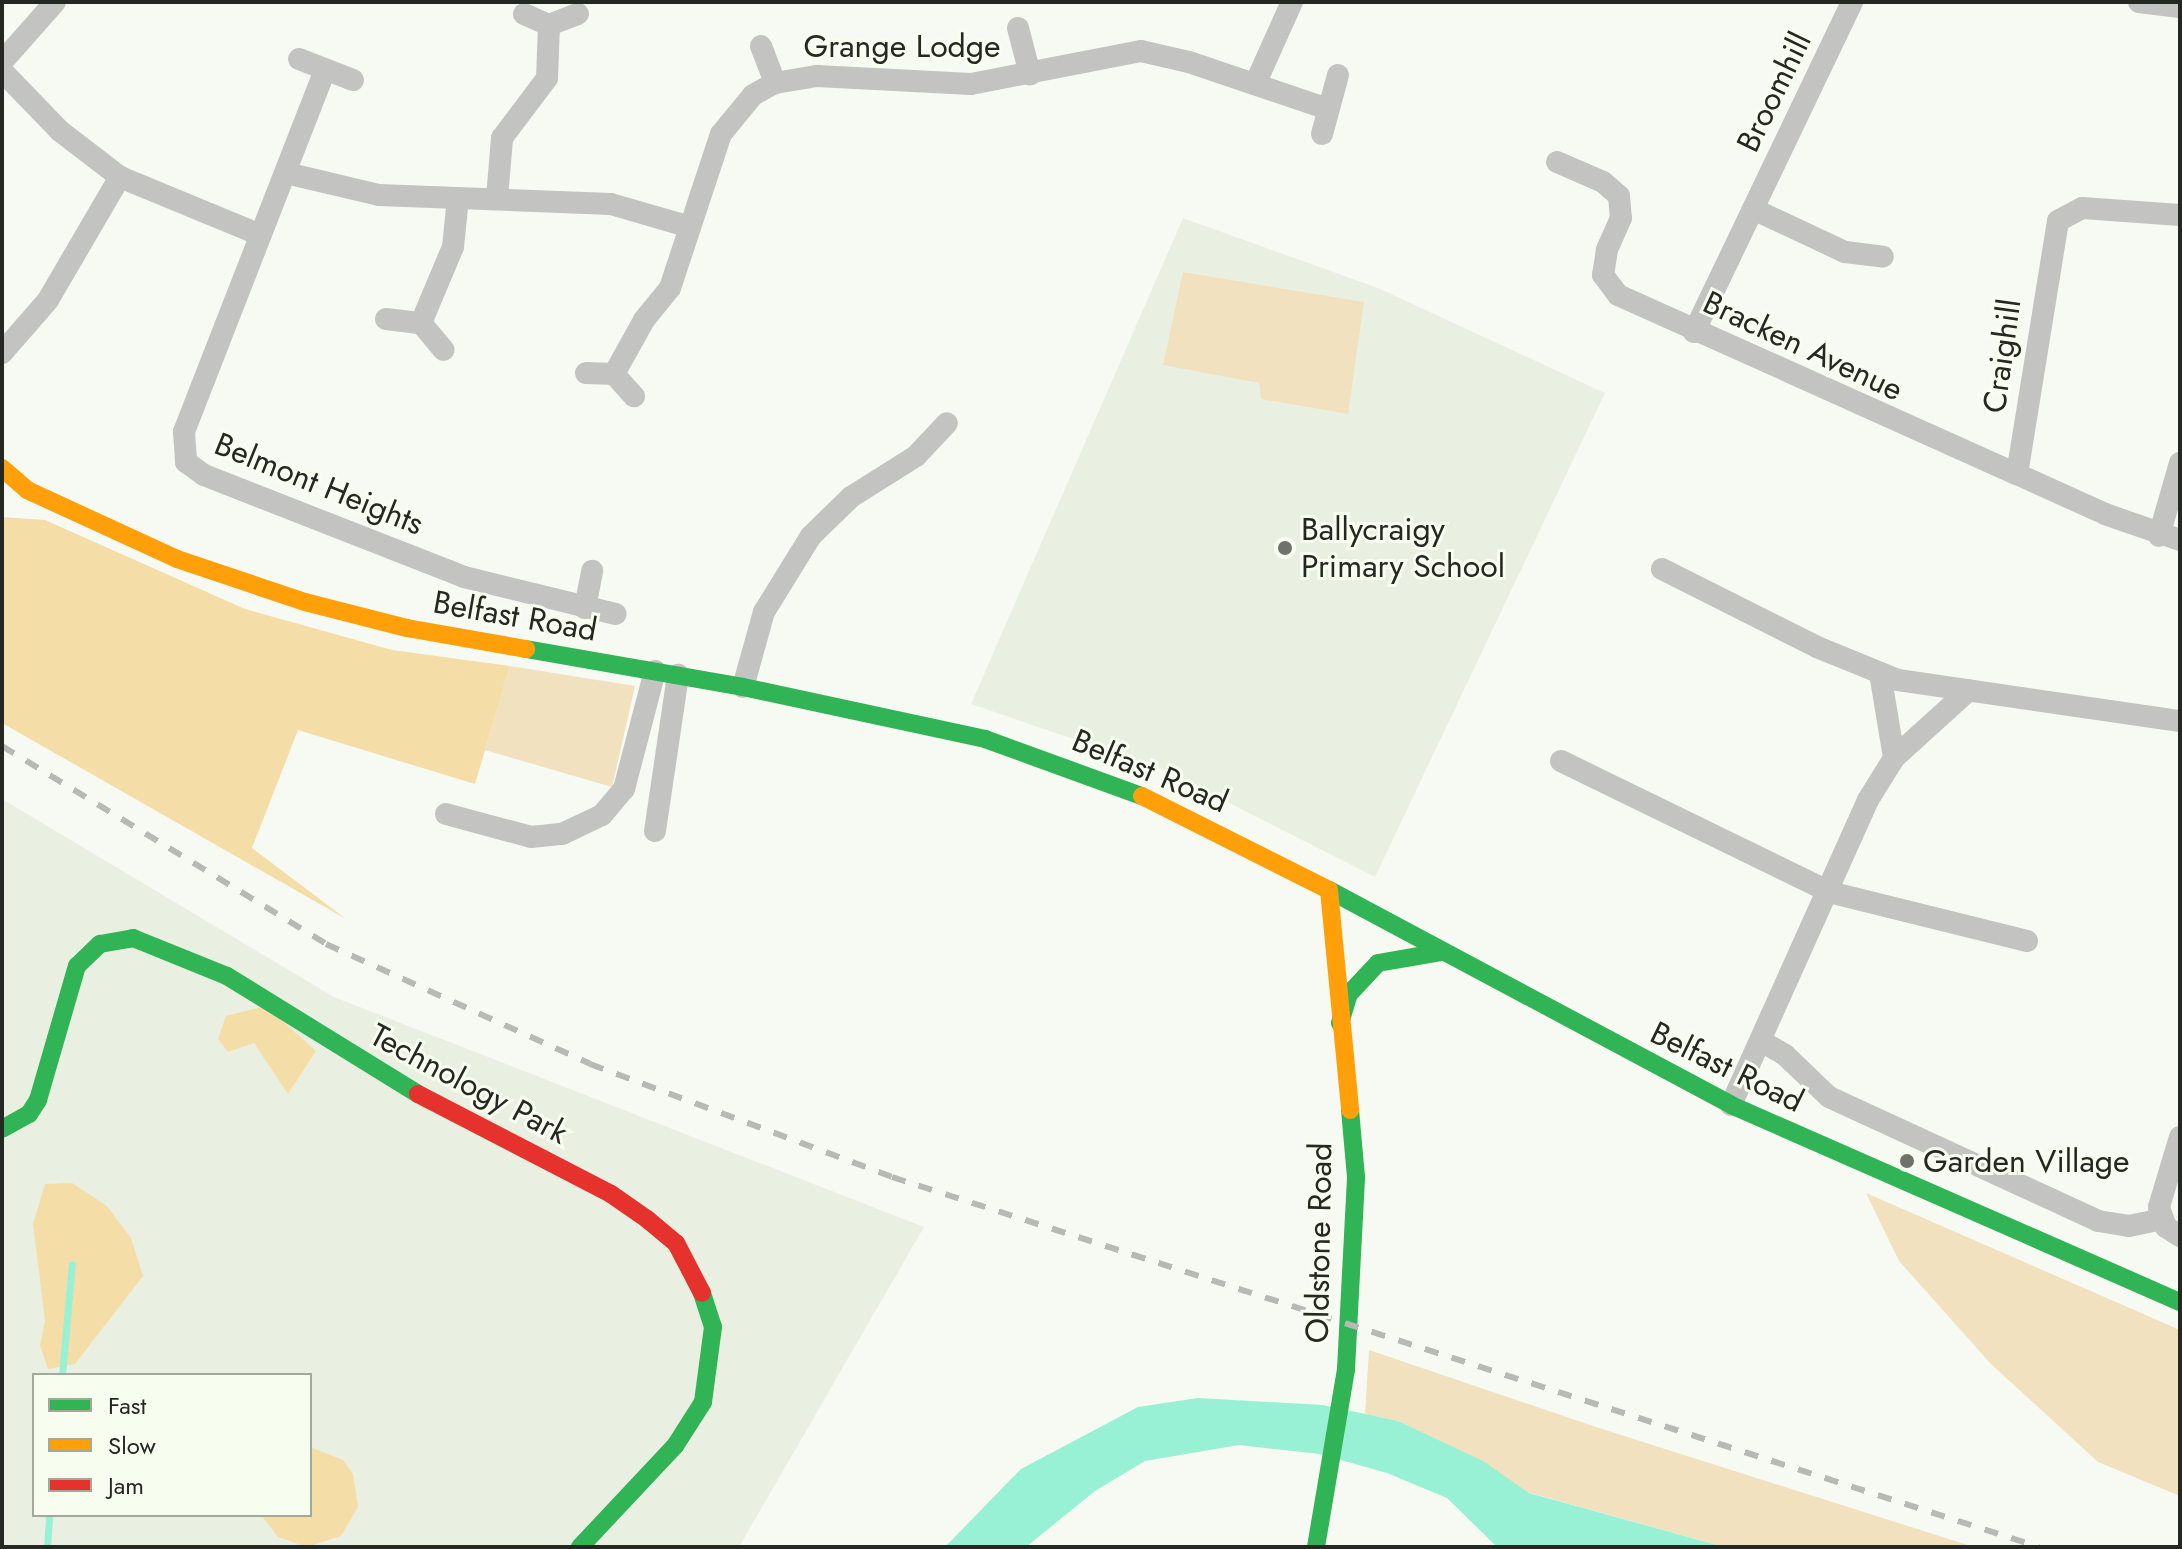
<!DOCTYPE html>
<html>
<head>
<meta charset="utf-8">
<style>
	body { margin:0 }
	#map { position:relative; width:2182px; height:1549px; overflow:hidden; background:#f7faf2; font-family:Jost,sans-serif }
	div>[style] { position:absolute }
	.built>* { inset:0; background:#eaf0e1 }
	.green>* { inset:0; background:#f1e1be }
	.forest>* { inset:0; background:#f5dda7 }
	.water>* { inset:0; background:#98f0d5 }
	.stream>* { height:7px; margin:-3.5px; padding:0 3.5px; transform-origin:3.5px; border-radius:3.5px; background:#98f0d5 }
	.street>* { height:22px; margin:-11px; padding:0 11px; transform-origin:11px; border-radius:11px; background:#c3c4c2 }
	.fast>* { height:18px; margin:-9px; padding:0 9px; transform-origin:9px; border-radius:9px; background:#30b455 }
	.slow>* { height:18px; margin:-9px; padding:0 9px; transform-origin:9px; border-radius:9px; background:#ff9f0a }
	.jam>* { height:18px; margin:-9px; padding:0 9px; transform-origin:9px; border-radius:9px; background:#e5322d }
	.rail>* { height:6px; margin-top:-3px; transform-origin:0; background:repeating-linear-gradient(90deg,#b6b9b4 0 14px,transparent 0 28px) }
	.dots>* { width:22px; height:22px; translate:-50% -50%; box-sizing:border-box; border:4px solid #f7feef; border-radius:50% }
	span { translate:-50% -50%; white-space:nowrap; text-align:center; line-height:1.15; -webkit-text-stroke:6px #f7feef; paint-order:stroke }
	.street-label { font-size:32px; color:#252822 }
	.poi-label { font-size:32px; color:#252822 }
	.left { translate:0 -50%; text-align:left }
	.frame { position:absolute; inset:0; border:4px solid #252822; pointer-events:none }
	.legend { position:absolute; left:32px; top:1373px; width:280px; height:144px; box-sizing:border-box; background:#f7feef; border:2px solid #a3a89d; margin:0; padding:10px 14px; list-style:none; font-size:24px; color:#252822 }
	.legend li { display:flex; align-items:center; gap:16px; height:40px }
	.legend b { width:40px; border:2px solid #a3a89d }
</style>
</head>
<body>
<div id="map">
	<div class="built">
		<div style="clip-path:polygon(1183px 218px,1378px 288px,1605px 393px,1375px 877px,1164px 770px,971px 704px)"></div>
		<div style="clip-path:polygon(evenodd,2px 799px,334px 997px,924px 1227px,739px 1547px,2px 1547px,2px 799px,34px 1375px,310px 1375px,310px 1515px,34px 1515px,34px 1375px)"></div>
	</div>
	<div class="green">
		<div style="clip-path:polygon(1183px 272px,1364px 302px,1348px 414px,1261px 399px,1259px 383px,1163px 365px)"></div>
		<div style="clip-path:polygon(510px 666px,635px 686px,612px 787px,485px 750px)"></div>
		<div style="clip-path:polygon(1866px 1193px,2180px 1330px,2180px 1496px,2098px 1462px,1991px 1364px,1899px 1261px)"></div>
		<div style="clip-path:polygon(1369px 1350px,1596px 1427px,1974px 1547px,1724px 1547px,1523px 1491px,1450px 1446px,1398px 1421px,1365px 1414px)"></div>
	</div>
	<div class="forest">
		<div style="clip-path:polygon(2px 517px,45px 520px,245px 609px,392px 650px,510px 666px,475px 784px,298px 730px,252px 848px,346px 919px,2px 723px)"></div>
		<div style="clip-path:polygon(266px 1006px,316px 1051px,288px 1094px,254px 1043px,228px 1052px,218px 1039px,226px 1016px)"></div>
		<div style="clip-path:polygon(72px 1183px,107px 1206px,131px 1238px,143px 1276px,75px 1364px,48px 1369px,40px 1345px,45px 1321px,33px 1224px,45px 1184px)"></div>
		<div style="clip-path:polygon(310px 1447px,343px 1460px,353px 1474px,358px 1507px,341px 1536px,307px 1547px,278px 1537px,261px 1515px,310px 1515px)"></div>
	</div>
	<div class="water">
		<div style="clip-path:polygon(1198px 1398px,1323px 1405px,1398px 1421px,1483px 1461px,1529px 1493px,1724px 1547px,1497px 1547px,1447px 1498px,1387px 1473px,1320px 1454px,1239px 1445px,1145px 1461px,1095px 1491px,1026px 1547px,945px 1547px,1021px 1469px,1138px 1407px)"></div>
	</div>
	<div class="stream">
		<div style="left:62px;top:1375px;width:111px;rotate:-84.9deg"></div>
		<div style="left:47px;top:1547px;width:32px;rotate:-86deg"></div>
	</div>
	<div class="street">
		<div style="left:2139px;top:2px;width:41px;rotate:7deg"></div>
		<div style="left:524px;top:14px;width:27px;rotate:24deg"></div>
		<div style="left:549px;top:25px;width:31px;rotate:-21deg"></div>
		<div style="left:1018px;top:28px;width:48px;rotate:75.4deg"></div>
		<div style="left:761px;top:46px;width:40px;rotate:69deg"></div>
		<div style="left:299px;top:59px;width:58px;rotate:21.3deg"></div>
		<div style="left:2px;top:62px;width:80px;rotate:-48.5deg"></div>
		<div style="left:325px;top:70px;width:388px;rotate:111.3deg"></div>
		<div style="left:184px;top:432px;width:30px;rotate:86deg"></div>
		<div style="left:186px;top:462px;width:22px;rotate:36deg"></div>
		<div style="left:204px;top:475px;width:279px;rotate:21.4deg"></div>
		<div style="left:464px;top:577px;width:156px;rotate:13.7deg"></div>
		<div style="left:2px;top:71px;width:83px;rotate:46deg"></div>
		<div style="left:60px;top:131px;width:76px;rotate:37.5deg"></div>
		<div style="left:120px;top:177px;width:152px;rotate:22.4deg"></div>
		<div style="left:1256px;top:82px;width:88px;rotate:-65.8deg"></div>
		<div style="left:1322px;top:134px;width:61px;rotate:-74.8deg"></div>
		<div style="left:1557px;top:162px;width:50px;rotate:23.5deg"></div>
		<div style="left:1603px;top:182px;width:21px;rotate:41deg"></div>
		<div style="left:1619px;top:196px;width:22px;rotate:85deg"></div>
		<div style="left:1621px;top:218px;width:35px;rotate:114deg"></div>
		<div style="left:1607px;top:250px;width:25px;rotate:99deg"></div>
		<div style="left:1603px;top:275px;width:25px;rotate:53deg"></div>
		<div style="left:1618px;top:295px;width:437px;rotate:24.2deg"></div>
		<div style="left:286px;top:173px;width:96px;rotate:13.3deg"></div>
		<div style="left:379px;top:195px;width:232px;rotate:2.2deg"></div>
		<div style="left:611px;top:204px;width:82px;rotate:16.2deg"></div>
		<div style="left:497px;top:198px;width:60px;rotate:-85.2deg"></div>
		<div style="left:502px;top:138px;width:75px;rotate:-53.1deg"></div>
		<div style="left:547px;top:78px;width:53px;rotate:-87.8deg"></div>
		<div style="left:1753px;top:209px;width:102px;rotate:25.1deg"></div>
		<div style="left:1845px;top:252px;width:38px;rotate:7deg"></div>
		<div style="left:2180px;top:215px;width:98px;rotate:-175.9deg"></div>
		<div style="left:2082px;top:208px;width:27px;rotate:152deg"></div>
		<div style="left:2058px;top:221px;width:256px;rotate:99.2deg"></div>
		<div style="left:2017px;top:474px;width:97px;rotate:24.4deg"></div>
		<div style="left:2105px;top:514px;width:79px;rotate:19.1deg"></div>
		<div style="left:386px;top:319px;width:35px;rotate:7deg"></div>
		<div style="left:421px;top:323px;width:35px;rotate:50deg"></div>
		<div style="left:421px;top:323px;width:82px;rotate:-67.2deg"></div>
		<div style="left:453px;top:247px;width:49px;rotate:-84.2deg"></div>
		<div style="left:1694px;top:332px;width:366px;rotate:-64.4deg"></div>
		<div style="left:2px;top:353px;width:70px;rotate:-49deg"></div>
		<div style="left:48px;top:300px;width:143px;rotate:-59.7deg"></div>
		<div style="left:586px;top:373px;width:28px;rotate:2deg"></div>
		<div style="left:614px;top:374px;width:30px;rotate:48deg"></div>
		<div style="left:614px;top:374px;width:62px;rotate:-60.9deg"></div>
		<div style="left:644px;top:320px;width:41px;rotate:-50.9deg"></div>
		<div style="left:670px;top:288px;width:162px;rotate:-71.7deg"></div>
		<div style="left:721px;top:134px;width:50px;rotate:-50.6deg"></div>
		<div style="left:753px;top:95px;width:25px;rotate:-29deg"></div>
		<div style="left:775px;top:83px;width:43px;rotate:-9.5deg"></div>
		<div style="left:817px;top:76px;width:154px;rotate:3deg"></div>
		<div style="left:971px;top:84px;width:173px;rotate:-11deg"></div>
		<div style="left:1141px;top:51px;width:49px;rotate:12.9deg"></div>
		<div style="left:1189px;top:62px;width:147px;rotate:18.7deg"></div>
		<div style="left:2159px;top:536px;width:76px;rotate:-74deg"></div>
		<div style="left:1662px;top:569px;width:174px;rotate:26.7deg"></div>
		<div style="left:1817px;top:647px;width:87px;rotate:22.2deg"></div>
		<div style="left:1898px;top:680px;width:285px;rotate:8.3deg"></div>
		<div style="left:585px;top:608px;width:38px;rotate:-79deg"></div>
		<div style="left:1880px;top:673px;width:86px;rotate:80.6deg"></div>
		<div style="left:743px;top:687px;width:78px;rotate:-74.4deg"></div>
		<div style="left:764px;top:612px;width:89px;rotate:-58.3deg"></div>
		<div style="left:811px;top:536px;width:56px;rotate:-44.3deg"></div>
		<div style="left:851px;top:497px;width:77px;rotate:-32.2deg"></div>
		<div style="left:916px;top:456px;width:45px;rotate:-46.8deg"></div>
		<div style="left:1561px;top:761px;width:298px;rotate:26deg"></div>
		<div style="left:1829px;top:892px;width:204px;rotate:13.9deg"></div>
		<div style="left:446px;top:814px;width:88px;rotate:15.1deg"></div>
		<div style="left:531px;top:837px;width:31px;rotate:-6deg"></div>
		<div style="left:562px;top:834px;width:44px;rotate:-25.4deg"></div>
		<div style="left:602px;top:815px;width:34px;rotate:-50deg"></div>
		<div style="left:624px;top:789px;width:122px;rotate:-75.3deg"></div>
		<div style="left:655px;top:831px;width:158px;rotate:-81.6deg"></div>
		<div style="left:1761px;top:1041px;width:28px;rotate:30deg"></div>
		<div style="left:1785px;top:1055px;width:61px;rotate:43.7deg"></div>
		<div style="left:1829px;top:1097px;width:296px;rotate:24.7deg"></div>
		<div style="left:2098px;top:1221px;width:31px;rotate:9deg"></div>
		<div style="left:2129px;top:1226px;width:33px;rotate:-12deg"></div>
		<div style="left:1731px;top:1105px;width:334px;rotate:-65.8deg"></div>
		<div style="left:1868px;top:800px;width:49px;rotate:-58.2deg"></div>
		<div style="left:1894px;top:758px;width:101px;rotate:-42.2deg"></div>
		<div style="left:2180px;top:1137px;width:73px;rotate:106.7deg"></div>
		<div style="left:2159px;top:1207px;width:21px;rotate:71deg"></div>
		<div style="left:2166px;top:1227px;width:17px;rotate:33deg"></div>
	</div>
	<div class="fast">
		<div style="left:526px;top:649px;width:220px;rotate:9.9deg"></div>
		<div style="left:743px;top:687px;width:248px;rotate:12.1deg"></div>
		<div style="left:985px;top:739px;width:167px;rotate:20deg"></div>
		<div style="left:1329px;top:890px;width:456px;rotate:28.1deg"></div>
		<div style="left:1731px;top:1105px;width:490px;rotate:23.7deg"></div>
		<div style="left:1340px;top:1023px;width:30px;rotate:-73deg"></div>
		<div style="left:1349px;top:994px;width:42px;rotate:-46.9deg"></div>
		<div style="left:1378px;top:963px;width:65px;rotate:-9.8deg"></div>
		<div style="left:2px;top:1129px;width:31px;rotate:-29deg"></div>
		<div style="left:29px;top:1114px;width:17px;rotate:-57deg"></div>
		<div style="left:38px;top:1100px;width:140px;rotate:-73.8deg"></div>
		<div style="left:77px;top:966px;width:32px;rotate:-44deg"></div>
		<div style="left:100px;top:944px;width:34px;rotate:-10deg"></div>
		<div style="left:133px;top:938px;width:101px;rotate:22deg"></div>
		<div style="left:227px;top:976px;width:225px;rotate:31.7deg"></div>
		<div style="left:580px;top:1547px;width:139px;rotate:-46.8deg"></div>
		<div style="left:675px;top:1446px;width:52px;rotate:-57.5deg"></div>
		<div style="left:703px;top:1402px;width:76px;rotate:-82.4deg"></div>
		<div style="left:713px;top:1327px;width:36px;rotate:-108deg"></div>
		<div style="left:1316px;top:1547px;width:181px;rotate:-80.4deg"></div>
		<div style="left:1346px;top:1369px;width:192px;rotate:-87deg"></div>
		<div style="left:1356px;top:1177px;width:67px;rotate:-95.1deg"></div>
	</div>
	<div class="slow">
		<div style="left:2px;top:468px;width:33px;rotate:41deg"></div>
		<div style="left:27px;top:490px;width:165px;rotate:24.7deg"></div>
		<div style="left:177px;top:559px;width:135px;rotate:18.6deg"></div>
		<div style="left:305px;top:602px;width:105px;rotate:14.3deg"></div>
		<div style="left:407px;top:628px;width:121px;rotate:10deg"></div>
		<div style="left:1142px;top:796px;width:209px;rotate:26.7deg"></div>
		<div style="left:1329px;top:890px;width:221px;rotate:84.5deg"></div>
	</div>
	<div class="jam">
		<div style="left:418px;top:1094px;width:217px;rotate:27.4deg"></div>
		<div style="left:611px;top:1194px;width:44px;rotate:34.8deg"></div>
		<div style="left:647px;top:1219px;width:38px;rotate:40deg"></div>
		<div style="left:676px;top:1243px;width:56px;rotate:62.5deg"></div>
	</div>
	<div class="rail">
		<div style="left:2px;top:746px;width:380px;rotate:31.4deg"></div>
		<div style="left:326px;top:944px;width:290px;rotate:24.4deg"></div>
		<div style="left:590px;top:1064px;width:322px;rotate:20.5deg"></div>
		<div style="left:892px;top:1177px;width:1205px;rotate:17.88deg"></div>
	</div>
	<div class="dots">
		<div style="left:1285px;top:548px;background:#6e726b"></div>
		<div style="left:1907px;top:1161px;background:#6e726b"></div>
	</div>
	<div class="street-label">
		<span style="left:902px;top:46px">Grange Lodge</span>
		<span style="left:1774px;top:92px;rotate:-64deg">Broomhill</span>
		<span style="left:1803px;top:346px;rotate:25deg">Bracken Avenue</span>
		<span style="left:2002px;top:356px;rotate:-82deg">Craighill</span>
		<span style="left:319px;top:484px;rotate:22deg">Belmont Heights</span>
		<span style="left:515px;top:616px;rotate:10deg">Belfast Road</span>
		<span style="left:1150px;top:771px;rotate:23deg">Belfast Road</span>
		<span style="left:1727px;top:1067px;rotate:26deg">Belfast Road</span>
		<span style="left:469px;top:1084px;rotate:28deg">Technology Park</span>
		<span style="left:1319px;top:1243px;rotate:-89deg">Oldstone Road</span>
	</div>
	<div class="poi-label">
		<span class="left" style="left:1301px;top:548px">Ballycraigy<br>Primary School</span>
		<span class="left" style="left:1923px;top:1161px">Garden Village</span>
	</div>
	<div class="frame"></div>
	<ul class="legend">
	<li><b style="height:10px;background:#30b455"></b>Fast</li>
	<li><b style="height:10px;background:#ff9f0a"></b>Slow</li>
	<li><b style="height:10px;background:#e5322d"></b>Jam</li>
	</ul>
</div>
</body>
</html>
